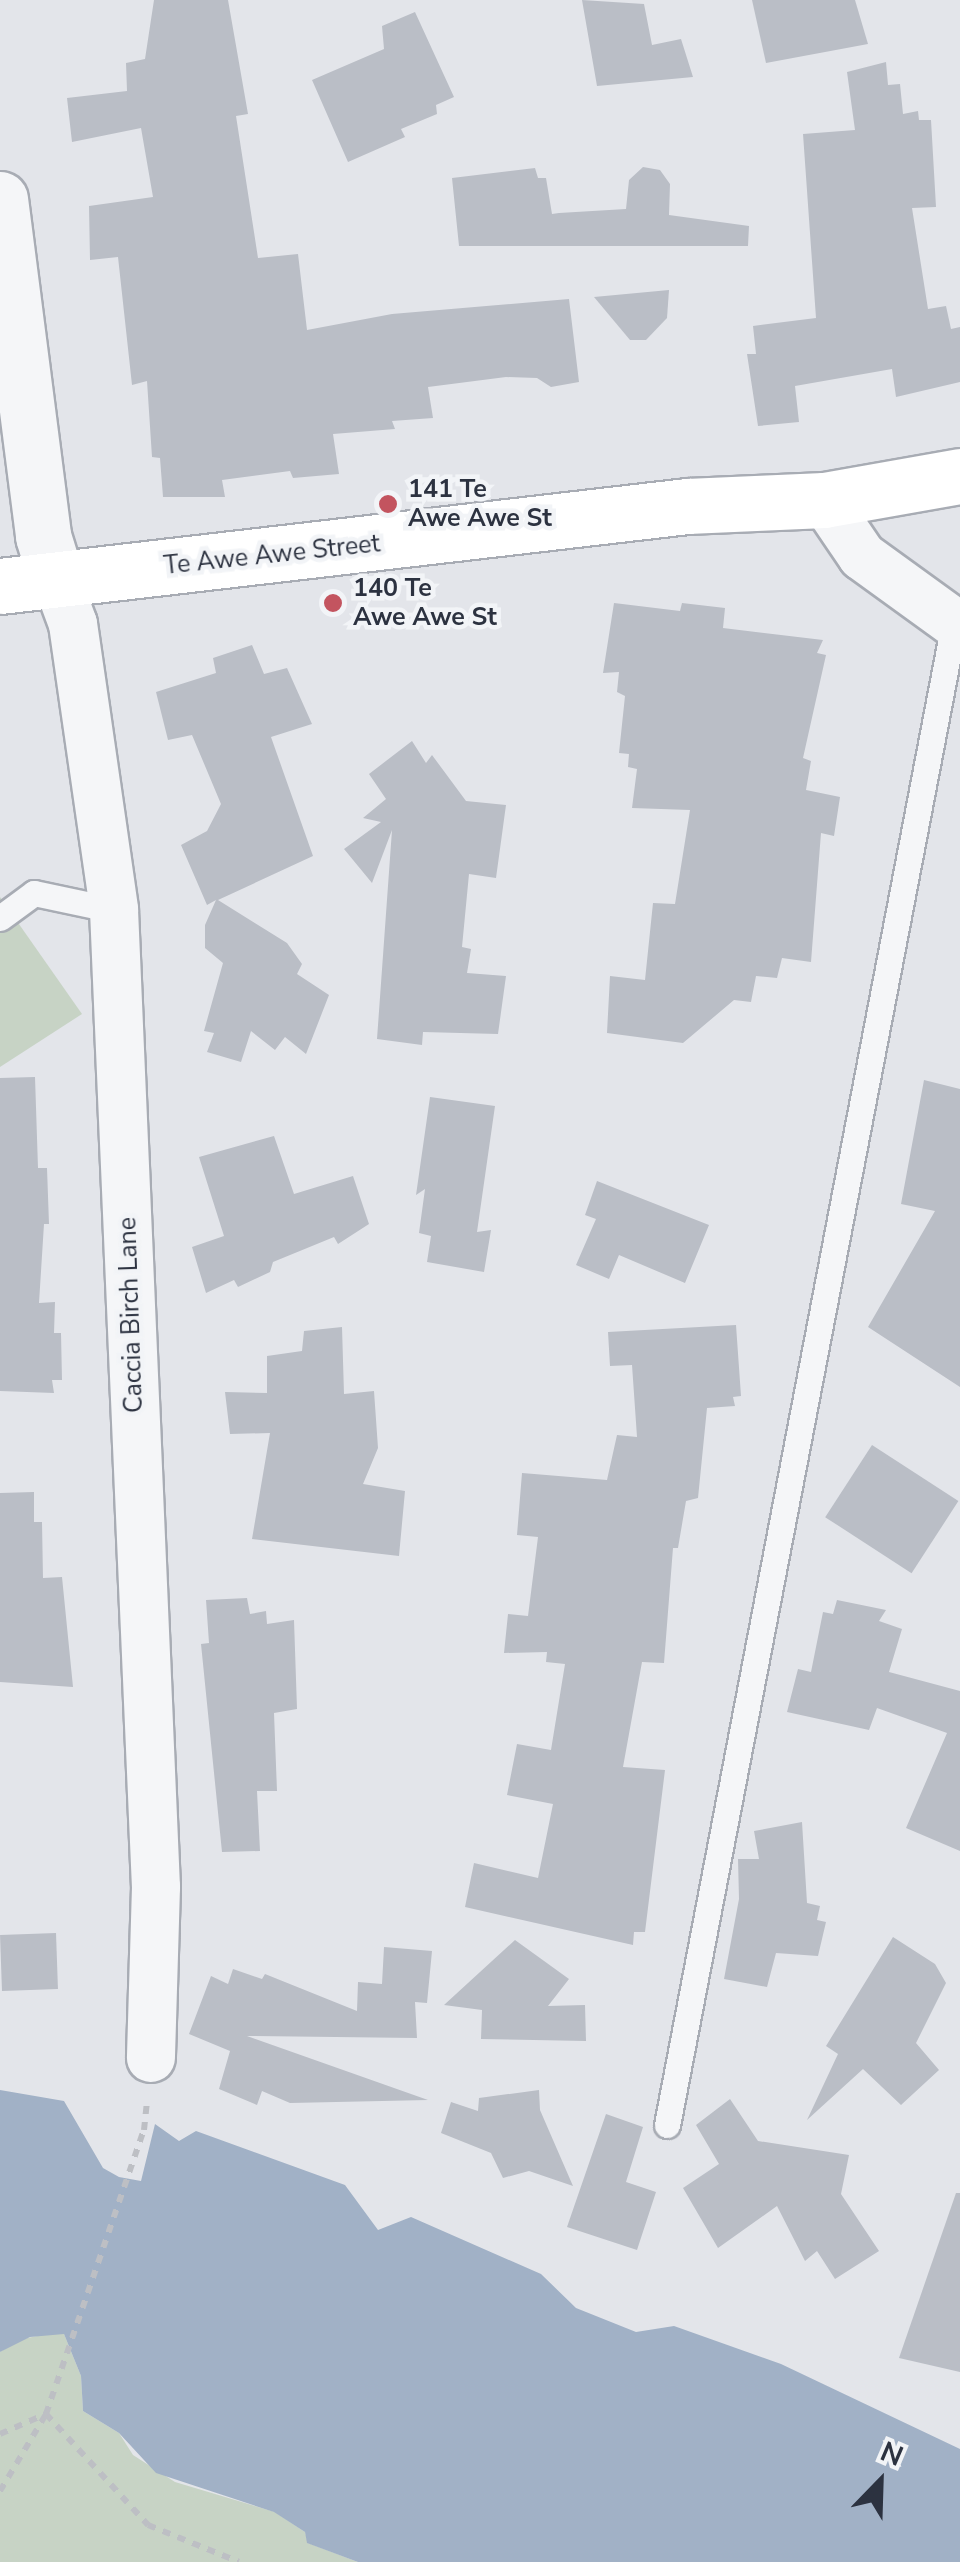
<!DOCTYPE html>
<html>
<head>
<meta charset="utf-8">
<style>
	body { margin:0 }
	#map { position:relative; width:960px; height:2562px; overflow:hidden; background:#e3e5ea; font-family:"Nunito Sans",sans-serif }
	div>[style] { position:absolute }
	.green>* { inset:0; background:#c7d3c5 }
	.water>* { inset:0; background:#a1b1c6 }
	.building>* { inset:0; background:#babec6; transform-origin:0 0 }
	.path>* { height:6px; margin-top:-3px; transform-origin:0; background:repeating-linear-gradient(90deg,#bdbfc4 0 8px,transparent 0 16px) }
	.roads { filter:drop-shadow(2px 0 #a8acb4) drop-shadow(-2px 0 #a8acb4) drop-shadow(0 2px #a8acb4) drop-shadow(0 -2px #a8acb4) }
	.service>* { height:25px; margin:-12.5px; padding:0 12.5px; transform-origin:12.5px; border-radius:12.5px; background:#f5f6f8 }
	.minor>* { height:48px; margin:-24px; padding:0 24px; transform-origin:24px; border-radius:24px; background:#f5f6f8 }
	.tertiary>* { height:55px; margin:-27.5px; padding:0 27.5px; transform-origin:27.5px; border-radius:27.5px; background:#f5f6f8 }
	.secondary>* { height:55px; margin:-27.5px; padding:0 27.5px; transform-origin:27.5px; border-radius:27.5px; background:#fff }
	.dots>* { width:28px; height:28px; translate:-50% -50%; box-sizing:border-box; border:5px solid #f2f4f7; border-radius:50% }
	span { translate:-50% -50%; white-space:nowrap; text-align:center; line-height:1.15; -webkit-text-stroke:9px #f2f4f7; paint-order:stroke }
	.poi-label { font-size:25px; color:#2c3240; font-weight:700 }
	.left { translate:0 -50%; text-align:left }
	.street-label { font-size:25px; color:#2c3240 }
	.north { position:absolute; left:830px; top:2432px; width:100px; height:100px; -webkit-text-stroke:8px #f2f4f7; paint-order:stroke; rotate:23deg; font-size:28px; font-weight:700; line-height:40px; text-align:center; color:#2c3240 }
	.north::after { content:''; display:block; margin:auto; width:35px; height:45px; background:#2c3240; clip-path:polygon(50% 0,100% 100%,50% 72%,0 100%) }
</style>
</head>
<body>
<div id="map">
	<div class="green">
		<div style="clip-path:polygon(0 897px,82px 1014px,0 1067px)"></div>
		<div style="clip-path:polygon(56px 2332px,64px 2334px,81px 2376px,83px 2411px,119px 2433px,133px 2455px,175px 2482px,275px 2512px,305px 2532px,308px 2543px,358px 2562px,0 2562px,0 2352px,18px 2340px)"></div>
	</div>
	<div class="water">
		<div style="clip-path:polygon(0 2090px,64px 2101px,103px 2168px,119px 2177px,141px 2181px,155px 2124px,179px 2141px,196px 2131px,345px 2185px,378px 2230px,411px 2217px,541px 2274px,576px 2308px,636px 2332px,674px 2326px,781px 2364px,960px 2449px,960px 2562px,358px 2562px,307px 2543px,305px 2532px,274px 2512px,156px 2473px,119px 2433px,83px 2411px,81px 2376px,64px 2334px,30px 2337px,0 2352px)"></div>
	</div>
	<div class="building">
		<div style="clip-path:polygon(154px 0,228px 0,248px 114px,236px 116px,258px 258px,298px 254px,307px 330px,392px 314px,569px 299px,579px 382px,551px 387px,537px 378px,506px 377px,428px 387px,433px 418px,392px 421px,395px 429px,333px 434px,339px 474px,293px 478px,290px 471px,222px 480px,225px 497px,163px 497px,160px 458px,152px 457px,147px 381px,132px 385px,118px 257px,90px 260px,89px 206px,153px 197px,141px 128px,72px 142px,67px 98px,127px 91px,126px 63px,145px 59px)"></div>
		<div style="clip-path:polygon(582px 0,644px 4px,652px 45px,681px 39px,693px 77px,597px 86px)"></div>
		<div style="clip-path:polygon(752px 0,855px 0,868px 44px,766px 63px)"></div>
		<div style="clip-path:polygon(415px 12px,454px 97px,436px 105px,437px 114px,401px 129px,405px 137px,348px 162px,312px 80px,384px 49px,382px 26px)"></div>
		<div style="clip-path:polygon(886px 62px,888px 85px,900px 84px,903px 114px,918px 111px,919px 120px,931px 120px,936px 207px,912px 208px,928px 309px,946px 306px,951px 329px,960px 327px,960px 382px,896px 397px,892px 369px,795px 386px,799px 422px,758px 426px,747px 354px,756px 354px,753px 326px,816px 318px,803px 134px,855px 130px,847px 72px)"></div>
		<div style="clip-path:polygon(643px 167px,660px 170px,670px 184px,669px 215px,749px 226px,748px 246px,459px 246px,452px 178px,535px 168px,538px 178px,546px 178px,552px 214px,559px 213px,626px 209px,629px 180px)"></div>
		<div style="clip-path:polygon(669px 290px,667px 318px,646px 340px,630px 340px,594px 297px)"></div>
		<div style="clip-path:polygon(614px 603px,680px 611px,682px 603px,725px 608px,723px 628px,823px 640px,817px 653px,826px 655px,803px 758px,811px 761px,806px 790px,840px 797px,834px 836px,821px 833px,811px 962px,782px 958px,777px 978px,756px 976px,751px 1002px,734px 1000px,683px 1043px,607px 1033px,610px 976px,645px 980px,653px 903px,675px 904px,690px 810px,632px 808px,637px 769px,628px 767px,629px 754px,619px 753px,625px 696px,617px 692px,619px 672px,603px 673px)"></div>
		<div style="clip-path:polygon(252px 645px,264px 674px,287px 668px,312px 724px,271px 737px,313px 856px,218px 900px,287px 943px,302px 964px,297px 974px,329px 995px,306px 1054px,285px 1037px,275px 1050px,251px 1031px,241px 1062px,207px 1052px,214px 1033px,204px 1031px,223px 963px,205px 948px,205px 925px,216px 900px,207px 905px,181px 845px,207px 831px,221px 804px,192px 735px,168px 740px,156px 692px,216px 673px,213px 658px)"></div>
		<div style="clip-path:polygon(412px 741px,426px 763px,432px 755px,466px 801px,506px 805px,496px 878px,469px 874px,462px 947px,471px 949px,467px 973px,506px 976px,498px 1034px,423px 1032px,422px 1045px,377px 1039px,392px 830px,372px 883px,344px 849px,381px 822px,363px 818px,386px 799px,369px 774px)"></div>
		<div style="clip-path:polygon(35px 1077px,38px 1168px,47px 1168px,49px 1224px,44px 1224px,39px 1303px,55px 1302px,54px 1333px,61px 1333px,62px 1380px,52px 1380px,54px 1393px,0 1391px,0 1078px)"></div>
		<div style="clip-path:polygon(924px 1080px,960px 1089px,960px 1387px,868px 1327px,935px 1211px,901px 1204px)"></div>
		<div style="clip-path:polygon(430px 1097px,495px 1106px,477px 1232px,491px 1230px,484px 1272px,427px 1262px,431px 1236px,419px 1233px,425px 1189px,416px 1195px)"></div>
		<div style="clip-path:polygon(274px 1136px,294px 1194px,353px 1176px,369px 1224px,338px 1244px,334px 1237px,273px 1262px,270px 1272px,238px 1287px,234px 1280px,206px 1293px,192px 1247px,224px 1236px,199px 1157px)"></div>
		<div style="clip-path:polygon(597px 1181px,709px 1225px,685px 1283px,619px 1255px,609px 1279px,576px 1265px,596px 1219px,585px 1215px)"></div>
		<div style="clip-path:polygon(736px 1325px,741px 1396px,733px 1397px,735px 1406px,707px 1408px,698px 1498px,686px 1501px,678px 1548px,673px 1548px,664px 1663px,642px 1662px,623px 1767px,665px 1770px,645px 1932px,634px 1932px,633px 1945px,465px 1907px,474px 1863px,538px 1878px,553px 1804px,507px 1795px,517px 1744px,551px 1750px,565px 1664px,546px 1662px,547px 1652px,504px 1653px,508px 1614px,528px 1616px,538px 1537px,517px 1535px,522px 1473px,607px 1480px,617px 1435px,637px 1437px,632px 1365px,610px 1366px,608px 1332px)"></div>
		<div style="clip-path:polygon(342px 1327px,344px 1394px,374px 1391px,378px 1448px,363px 1484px,405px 1491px,399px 1556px,252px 1539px,270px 1433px,230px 1434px,225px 1392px,267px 1393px,267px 1356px,302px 1351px,304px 1331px)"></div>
		<div style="left:872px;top:1445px;width:103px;height:86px;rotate:33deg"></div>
		<div style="clip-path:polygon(34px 1492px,34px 1522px,42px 1522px,43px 1578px,62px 1577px,73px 1687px,0 1682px,0 1493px)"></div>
		<div style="clip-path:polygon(247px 1598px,250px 1614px,266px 1611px,267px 1624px,294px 1620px,297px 1709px,274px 1713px,277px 1791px,257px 1791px,260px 1851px,222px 1852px,201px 1644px,209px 1643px,206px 1600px)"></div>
		<div style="clip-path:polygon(837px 1600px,886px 1610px,879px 1621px,902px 1629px,889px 1672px,960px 1691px,960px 1851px,906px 1828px,947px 1733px,877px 1708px,869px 1730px,787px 1712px,798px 1669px,811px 1672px,823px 1612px,833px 1614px)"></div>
		<div style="clip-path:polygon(802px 1822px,807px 1903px,820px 1906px,817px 1920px,826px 1922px,818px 1956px,776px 1953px,767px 1987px,724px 1979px,739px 1899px,738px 1859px,759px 1859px,754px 1831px)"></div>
		<div style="left:56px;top:1933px;width:56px;height:56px;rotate:88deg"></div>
		<div style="clip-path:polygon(893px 1937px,935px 1964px,946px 1983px,916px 2043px,939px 2070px,901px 2105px,863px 2069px,807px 2120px,838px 2054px,826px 2046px)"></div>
		<div style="clip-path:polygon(515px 1940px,569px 1979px,548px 2006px,585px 2005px,586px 2041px,481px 2039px,482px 2010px,444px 2005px)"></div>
		<div style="clip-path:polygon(384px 1947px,432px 1951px,427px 2003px,415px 2002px,417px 2038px,247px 2036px,428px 2100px,290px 2103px,262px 2091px,257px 2105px,219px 2089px,230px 2051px,189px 2034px,211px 1976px,228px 1984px,233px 1969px,262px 1979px,265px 1974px,357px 2011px,358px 1982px,382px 1984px)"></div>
		<div style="clip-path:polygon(539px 2090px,540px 2110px,573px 2186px,529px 2171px,503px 2178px,491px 2153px,441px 2133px,451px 2102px,478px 2111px,479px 2098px)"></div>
		<div style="clip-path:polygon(730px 2099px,758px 2141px,849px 2155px,841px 2194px,879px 2251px,835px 2279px,817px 2251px,805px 2261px,777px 2206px,718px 2248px,683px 2188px,719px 2164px,696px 2125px)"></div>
		<div style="clip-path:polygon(606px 2114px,643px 2127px,626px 2182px,656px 2192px,637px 2250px,567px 2227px)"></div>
		<div style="clip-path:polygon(956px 2193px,960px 2193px,960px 2372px,899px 2358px)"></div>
	</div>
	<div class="path">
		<div style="left:0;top:2434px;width:50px;rotate:-23.5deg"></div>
		<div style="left:46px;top:2414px;width:151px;rotate:47.4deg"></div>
		<div style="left:148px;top:2525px;width:98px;rotate:22.1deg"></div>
		<div style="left:0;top:2491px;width:90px;rotate:-59.1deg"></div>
		<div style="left:46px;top:2414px;width:300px;rotate:-71deg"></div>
		<div style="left:144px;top:2130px;width:31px;rotate:-84deg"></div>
	</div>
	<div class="roads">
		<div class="service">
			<div style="left:0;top:918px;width:42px;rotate:-36.3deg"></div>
			<div style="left:34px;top:893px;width:82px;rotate:12deg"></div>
			<div style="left:667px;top:2125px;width:1529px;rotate:-79.18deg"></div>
		</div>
		<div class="minor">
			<div style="left:824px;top:500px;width:68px;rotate:55.8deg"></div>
			<div style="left:862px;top:556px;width:121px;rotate:35.9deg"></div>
			<div style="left:56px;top:578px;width:49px;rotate:69.7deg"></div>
			<div style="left:73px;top:624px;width:289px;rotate:81.8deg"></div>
			<div style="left:114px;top:910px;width:978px;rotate:87.54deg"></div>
			<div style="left:156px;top:1887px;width:171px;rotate:91.7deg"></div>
		</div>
		<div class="tertiary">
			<div style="left:0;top:199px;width:340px;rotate:82.7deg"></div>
			<div style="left:43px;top:536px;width:44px;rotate:72.8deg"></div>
		</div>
		<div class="secondary">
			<div style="left:0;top:586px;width:692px;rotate:-6.64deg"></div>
			<div style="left:687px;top:506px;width:137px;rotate:-2.5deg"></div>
			<div style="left:824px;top:500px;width:138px;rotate:-10deg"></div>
		</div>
	</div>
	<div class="dots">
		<div style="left:388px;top:504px;background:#c3545f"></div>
		<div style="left:333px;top:603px;background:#c3545f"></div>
	</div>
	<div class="poi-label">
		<span class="left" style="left:408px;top:504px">141 Te<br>Awe Awe St</span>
		<span class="left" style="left:353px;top:603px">140 Te<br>Awe Awe St</span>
	</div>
	<div class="street-label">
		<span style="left:272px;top:555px;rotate:-6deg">Te Awe Awe Street</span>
		<span style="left:131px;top:1315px;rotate:-92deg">Caccia Birch Lane</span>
	</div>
	<div class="north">N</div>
</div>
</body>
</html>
